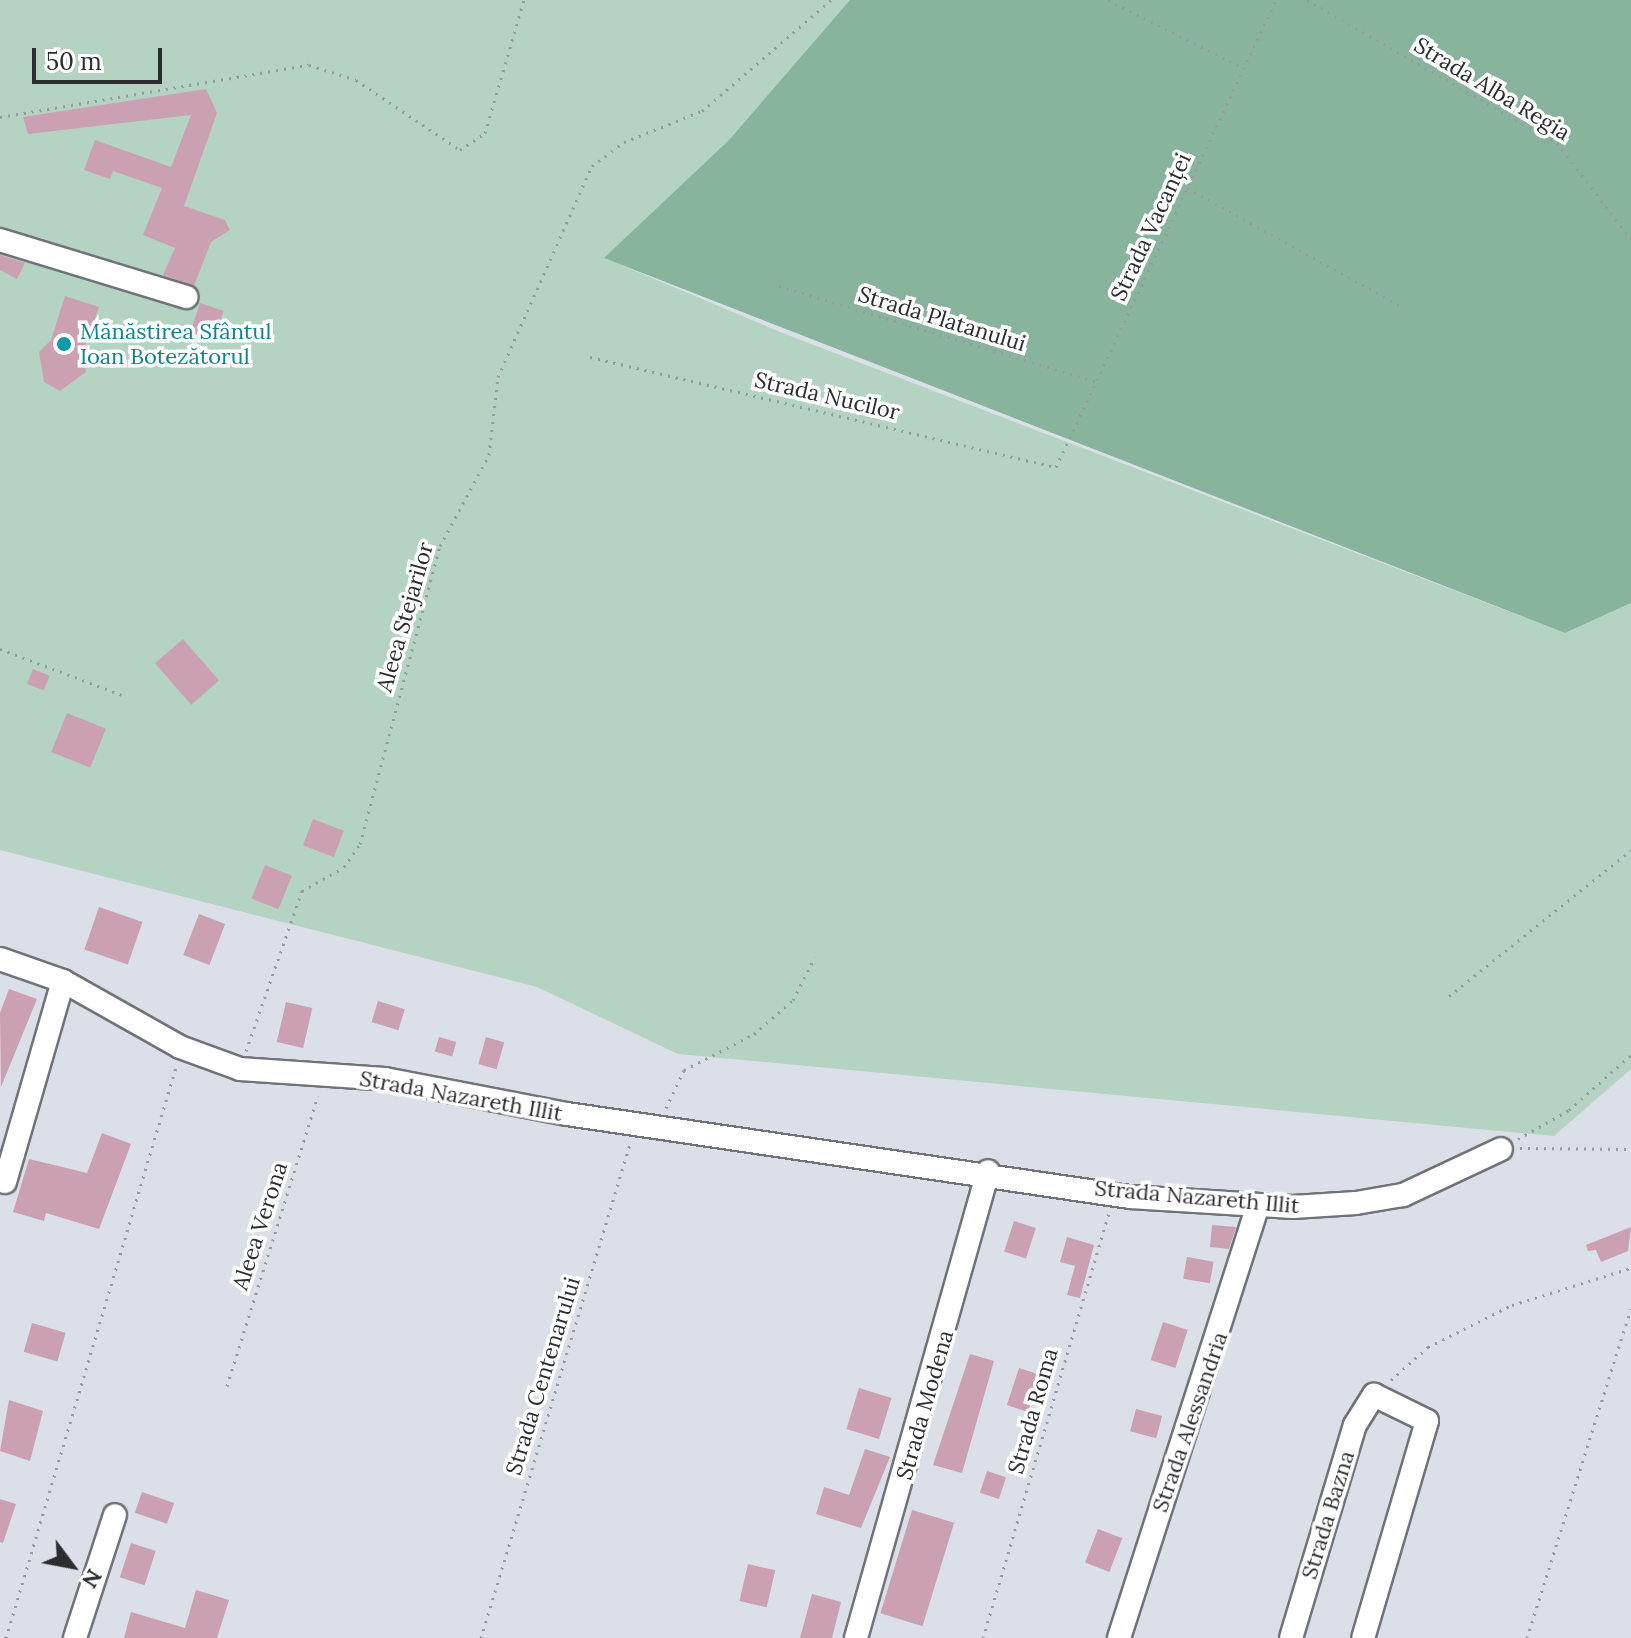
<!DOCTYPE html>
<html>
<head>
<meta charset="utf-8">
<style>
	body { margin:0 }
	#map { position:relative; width:1631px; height:1638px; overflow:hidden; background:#dbdfe7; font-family:Lora,serif }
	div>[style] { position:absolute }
	.green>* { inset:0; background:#b4d3c3 }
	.forest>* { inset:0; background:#88b49e }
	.building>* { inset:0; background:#cba0b3; transform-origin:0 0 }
	.path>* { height:3px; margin-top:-1.5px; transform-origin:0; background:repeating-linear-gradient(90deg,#979aa0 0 2px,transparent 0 8px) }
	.roads { filter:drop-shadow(2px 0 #70737a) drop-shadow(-2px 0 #70737a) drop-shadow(0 2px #70737a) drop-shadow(0 -2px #70737a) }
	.minor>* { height:22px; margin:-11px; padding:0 11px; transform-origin:11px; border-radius:11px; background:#fff }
	.dots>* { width:22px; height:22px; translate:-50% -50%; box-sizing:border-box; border:4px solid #fff; border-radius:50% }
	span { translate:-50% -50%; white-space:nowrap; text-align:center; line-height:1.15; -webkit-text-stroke:7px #fff; paint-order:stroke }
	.street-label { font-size:22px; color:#2c2d30 }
	.culture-label { font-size:22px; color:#0d838f }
	.left { translate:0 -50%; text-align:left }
	.north { position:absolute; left:32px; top:1526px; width:80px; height:80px; -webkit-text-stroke:6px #fff; paint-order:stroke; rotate:122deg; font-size:22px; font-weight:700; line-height:32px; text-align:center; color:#2c2d30 }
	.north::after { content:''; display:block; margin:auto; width:28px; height:36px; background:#2c2d30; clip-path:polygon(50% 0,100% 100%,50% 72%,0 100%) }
	.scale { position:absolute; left:32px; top:48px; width:130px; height:36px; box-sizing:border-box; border:4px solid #2c2d30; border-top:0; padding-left:10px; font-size:24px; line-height:28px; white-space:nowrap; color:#2c2d30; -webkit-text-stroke:6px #fff; paint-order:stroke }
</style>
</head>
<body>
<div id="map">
	<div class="green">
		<div style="clip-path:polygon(0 0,850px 0,729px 140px,605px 258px,780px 332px,1565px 633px,1631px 603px,1631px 1069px,1554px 1136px,678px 1054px,537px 987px,0 850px)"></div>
	</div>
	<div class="forest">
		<div style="clip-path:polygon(850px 0,1631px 0,1631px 603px,1565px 633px,604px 258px,729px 140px)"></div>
	</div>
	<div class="building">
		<div style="clip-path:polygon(206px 89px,217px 113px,184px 206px,225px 220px,230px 230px,211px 242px,194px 286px,163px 275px,175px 248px,143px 235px,162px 188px,113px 171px,110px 179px,84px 170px,95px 140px,171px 167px,191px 115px,28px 134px,23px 117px)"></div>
		<div style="clip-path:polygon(0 255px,25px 263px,17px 279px,0 270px)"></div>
		<div style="clip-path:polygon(65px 296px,99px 307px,83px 352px,86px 372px,60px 391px,44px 382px,39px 352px,51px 340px)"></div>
		<div style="left:200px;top:303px;width:25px;height:34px;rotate:18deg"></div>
		<div style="left:183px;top:639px;width:55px;height:37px;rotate:49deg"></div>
		<div style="left:33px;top:669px;width:18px;height:16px;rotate:22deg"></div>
		<div style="left:67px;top:713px;width:42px;height:42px;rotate:22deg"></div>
		<div style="left:313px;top:819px;width:33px;height:28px;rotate:21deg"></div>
		<div style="left:265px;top:865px;width:29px;height:36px;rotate:22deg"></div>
		<div style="left:99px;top:907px;width:46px;height:45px;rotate:19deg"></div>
		<div style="left:199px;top:914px;width:28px;height:44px;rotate:21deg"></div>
		<div style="clip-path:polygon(9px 989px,37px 999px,1px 1087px,0 1013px)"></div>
		<div style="left:378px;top:1001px;width:28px;height:22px;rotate:17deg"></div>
		<div style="left:286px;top:1002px;width:27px;height:41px;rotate:13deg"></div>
		<div style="left:439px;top:1037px;width:18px;height:15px;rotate:16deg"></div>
		<div style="left:486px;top:1037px;width:19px;height:28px;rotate:16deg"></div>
		<div style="clip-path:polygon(102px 1133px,131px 1144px,99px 1229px,46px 1213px,44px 1221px,13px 1212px,29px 1159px,87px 1173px)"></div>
		<div style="left:1014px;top:1221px;width:23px;height:32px;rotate:18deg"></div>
		<div style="clip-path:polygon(1212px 1225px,1236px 1227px,1229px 1249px,1210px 1247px)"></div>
		<div style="clip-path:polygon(1631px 1227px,1628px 1251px,1601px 1262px,1596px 1250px,1588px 1251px,1586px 1245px)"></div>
		<div style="clip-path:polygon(1067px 1237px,1094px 1245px,1080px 1298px,1067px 1295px,1075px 1266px,1060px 1262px)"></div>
		<div style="left:1187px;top:1257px;width:27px;height:22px;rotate:10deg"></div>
		<div style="left:1163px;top:1322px;width:26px;height:40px;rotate:18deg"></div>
		<div style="left:32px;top:1323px;width:35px;height:30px;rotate:16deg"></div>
		<div style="clip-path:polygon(970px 1354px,994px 1361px,962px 1473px,933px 1465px)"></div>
		<div style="left:1019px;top:1368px;width:22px;height:39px;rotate:18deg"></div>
		<div style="left:859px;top:1388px;width:34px;height:43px;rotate:17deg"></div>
		<div style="clip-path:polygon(9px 1400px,43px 1411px,30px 1461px,0 1451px)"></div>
		<div style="left:1136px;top:1409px;width:27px;height:23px;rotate:15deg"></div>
		<div style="clip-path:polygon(865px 1449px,890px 1457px,861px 1528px,816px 1514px,824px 1487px,849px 1495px)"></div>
		<div style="left:987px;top:1471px;width:20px;height:23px;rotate:18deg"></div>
		<div style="left:142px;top:1492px;width:34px;height:22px;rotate:19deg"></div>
		<div style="clip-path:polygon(0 1499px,16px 1504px,3px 1543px,0 1542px)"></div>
		<div style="left:912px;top:1510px;width:44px;height:108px;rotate:17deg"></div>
		<div style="left:1098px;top:1529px;width:26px;height:36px;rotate:21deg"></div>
		<div style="left:131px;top:1543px;width:26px;height:36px;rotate:18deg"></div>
		<div style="left:748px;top:1564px;width:28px;height:38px;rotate:13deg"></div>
		<div style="clip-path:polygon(196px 1590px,229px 1600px,217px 1638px,124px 1638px,131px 1612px,185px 1628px)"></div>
		<div style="clip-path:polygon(812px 1594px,841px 1602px,832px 1638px,800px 1638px)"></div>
	</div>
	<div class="path">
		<div style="left:1108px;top:0;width:151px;rotate:26.7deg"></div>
		<div style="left:1307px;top:0;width:288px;rotate:29.8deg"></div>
		<div style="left:1557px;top:143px;width:121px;rotate:52.4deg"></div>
		<div style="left:0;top:117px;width:313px;rotate:-9.6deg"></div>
		<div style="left:309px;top:65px;width:49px;rotate:17.7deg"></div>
		<div style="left:356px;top:80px;width:125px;rotate:33.9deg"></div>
		<div style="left:460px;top:150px;width:30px;rotate:-34deg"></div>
		<div style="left:485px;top:133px;width:139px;rotate:-73.7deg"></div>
		<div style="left:1187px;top:188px;width:244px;rotate:28.9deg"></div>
		<div style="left:779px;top:286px;width:331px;rotate:16.8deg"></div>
		<div style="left:590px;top:357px;width:479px;rotate:13.3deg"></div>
		<div style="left:1056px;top:467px;width:516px;rotate:-64.78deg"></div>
		<div style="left:0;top:649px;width:130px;rotate:20.7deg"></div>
		<div style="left:1449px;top:996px;width:233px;rotate:-38.7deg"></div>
		<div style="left:246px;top:1051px;width:170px;rotate:-70.7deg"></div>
		<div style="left:302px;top:891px;width:48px;rotate:-29.7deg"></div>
		<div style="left:344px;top:867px;width:28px;rotate:-55deg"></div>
		<div style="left:360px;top:844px;width:309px;rotate:-75deg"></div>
		<div style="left:440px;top:546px;width:103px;rotate:-61.7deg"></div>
		<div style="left:489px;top:455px;width:79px;rotate:-83.4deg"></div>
		<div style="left:498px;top:377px;width:231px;rotate:-66deg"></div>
		<div style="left:592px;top:166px;width:40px;rotate:-37deg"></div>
		<div style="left:624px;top:142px;width:84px;rotate:-21.7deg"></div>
		<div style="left:702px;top:111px;width:170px;rotate:-40.7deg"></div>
		<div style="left:666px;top:1108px;width:42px;rotate:-64.7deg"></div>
		<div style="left:684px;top:1070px;width:79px;rotate:-27.2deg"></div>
		<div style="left:754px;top:1034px;width:52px;rotate:-41.1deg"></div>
		<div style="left:793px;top:1000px;width:48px;rotate:-62.9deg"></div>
		<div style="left:1518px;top:1139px;width:59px;rotate:-29.6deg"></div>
		<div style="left:1569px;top:1110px;width:83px;rotate:-41.6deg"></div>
		<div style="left:1520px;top:1148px;width:111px;rotate:0.5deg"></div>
		<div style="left:1391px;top:1380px;width:50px;rotate:-41.7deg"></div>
		<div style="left:1428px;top:1347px;width:94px;rotate:-26.6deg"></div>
		<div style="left:1512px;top:1305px;width:125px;rotate:-17.3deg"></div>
		<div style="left:227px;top:1386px;width:304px;rotate:-72.6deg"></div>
		<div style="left:6px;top:1638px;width:596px;rotate:-73.42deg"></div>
		<div style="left:481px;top:1638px;width:516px;rotate:-73.22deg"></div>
		<div style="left:983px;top:1638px;width:443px;rotate:-73.5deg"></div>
		<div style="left:1527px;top:1638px;width:345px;rotate:-72.5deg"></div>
	</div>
	<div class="roads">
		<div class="minor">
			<div style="left:0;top:240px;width:195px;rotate:17deg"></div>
			<div style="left:0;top:959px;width:67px;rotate:19.2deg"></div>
			<div style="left:63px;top:981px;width:134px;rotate:29.4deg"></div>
			<div style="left:180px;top:1047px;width:64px;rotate:20.1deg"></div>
			<div style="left:240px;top:1069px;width:145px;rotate:3.9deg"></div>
			<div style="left:385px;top:1079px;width:185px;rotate:10.9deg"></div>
			<div style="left:567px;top:1114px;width:569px;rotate:8.39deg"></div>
			<div style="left:1130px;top:1197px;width:163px;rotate:3.5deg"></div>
			<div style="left:1293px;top:1207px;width:63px;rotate:-3.6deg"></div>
			<div style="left:1356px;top:1203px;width:48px;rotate:-9.7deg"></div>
			<div style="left:1403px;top:1195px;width:108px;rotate:-25.1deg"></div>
			<div style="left:5px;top:1182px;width:209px;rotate:-73.9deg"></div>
			<div style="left:75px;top:1638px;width:129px;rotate:-72deg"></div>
			<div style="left:856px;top:1638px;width:485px;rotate:-74.2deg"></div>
			<div style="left:1119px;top:1638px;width:454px;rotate:-72.2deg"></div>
			<div style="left:1291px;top:1638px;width:222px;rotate:-73.3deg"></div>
			<div style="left:1355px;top:1425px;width:36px;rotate:-58deg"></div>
			<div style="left:1374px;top:1395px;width:59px;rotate:26.1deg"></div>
			<div style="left:1427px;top:1421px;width:226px;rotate:106.4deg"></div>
		</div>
	</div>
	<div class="dots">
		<div style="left:64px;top:344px;background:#0f9aa8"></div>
	</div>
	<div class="street-label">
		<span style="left:1492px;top:89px;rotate:31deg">Strada Alba Regia</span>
		<span style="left:1151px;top:227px;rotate:-65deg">Strada Vacanței</span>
		<span style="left:942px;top:319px;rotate:17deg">Strada Platanului</span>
		<span style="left:827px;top:396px;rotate:13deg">Strada Nucilor</span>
		<span style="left:405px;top:617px;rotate:-74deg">Aleea Stejarilor</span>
		<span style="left:461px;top:1096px;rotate:10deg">Strada Nazareth Illit</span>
		<span style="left:1197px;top:1197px;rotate:5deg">Strada Nazareth Illit</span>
		<span style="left:260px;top:1226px;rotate:-72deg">Aleea Verona</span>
		<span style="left:543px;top:1376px;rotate:-73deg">Strada Centenarului</span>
		<span style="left:925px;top:1405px;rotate:-74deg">Strada Modena</span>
		<span style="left:1033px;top:1411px;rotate:-74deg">Strada Roma</span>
		<span style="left:1190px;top:1422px;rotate:-71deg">Strada Alessandria</span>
		<span style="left:1328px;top:1515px;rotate:-73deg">Strada Bazna</span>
	</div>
	<div class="culture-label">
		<span class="left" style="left:80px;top:344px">Mănăstirea Sfântul<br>Ioan Botezătorul</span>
	</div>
	<div class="north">N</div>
	<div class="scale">50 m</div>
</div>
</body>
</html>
